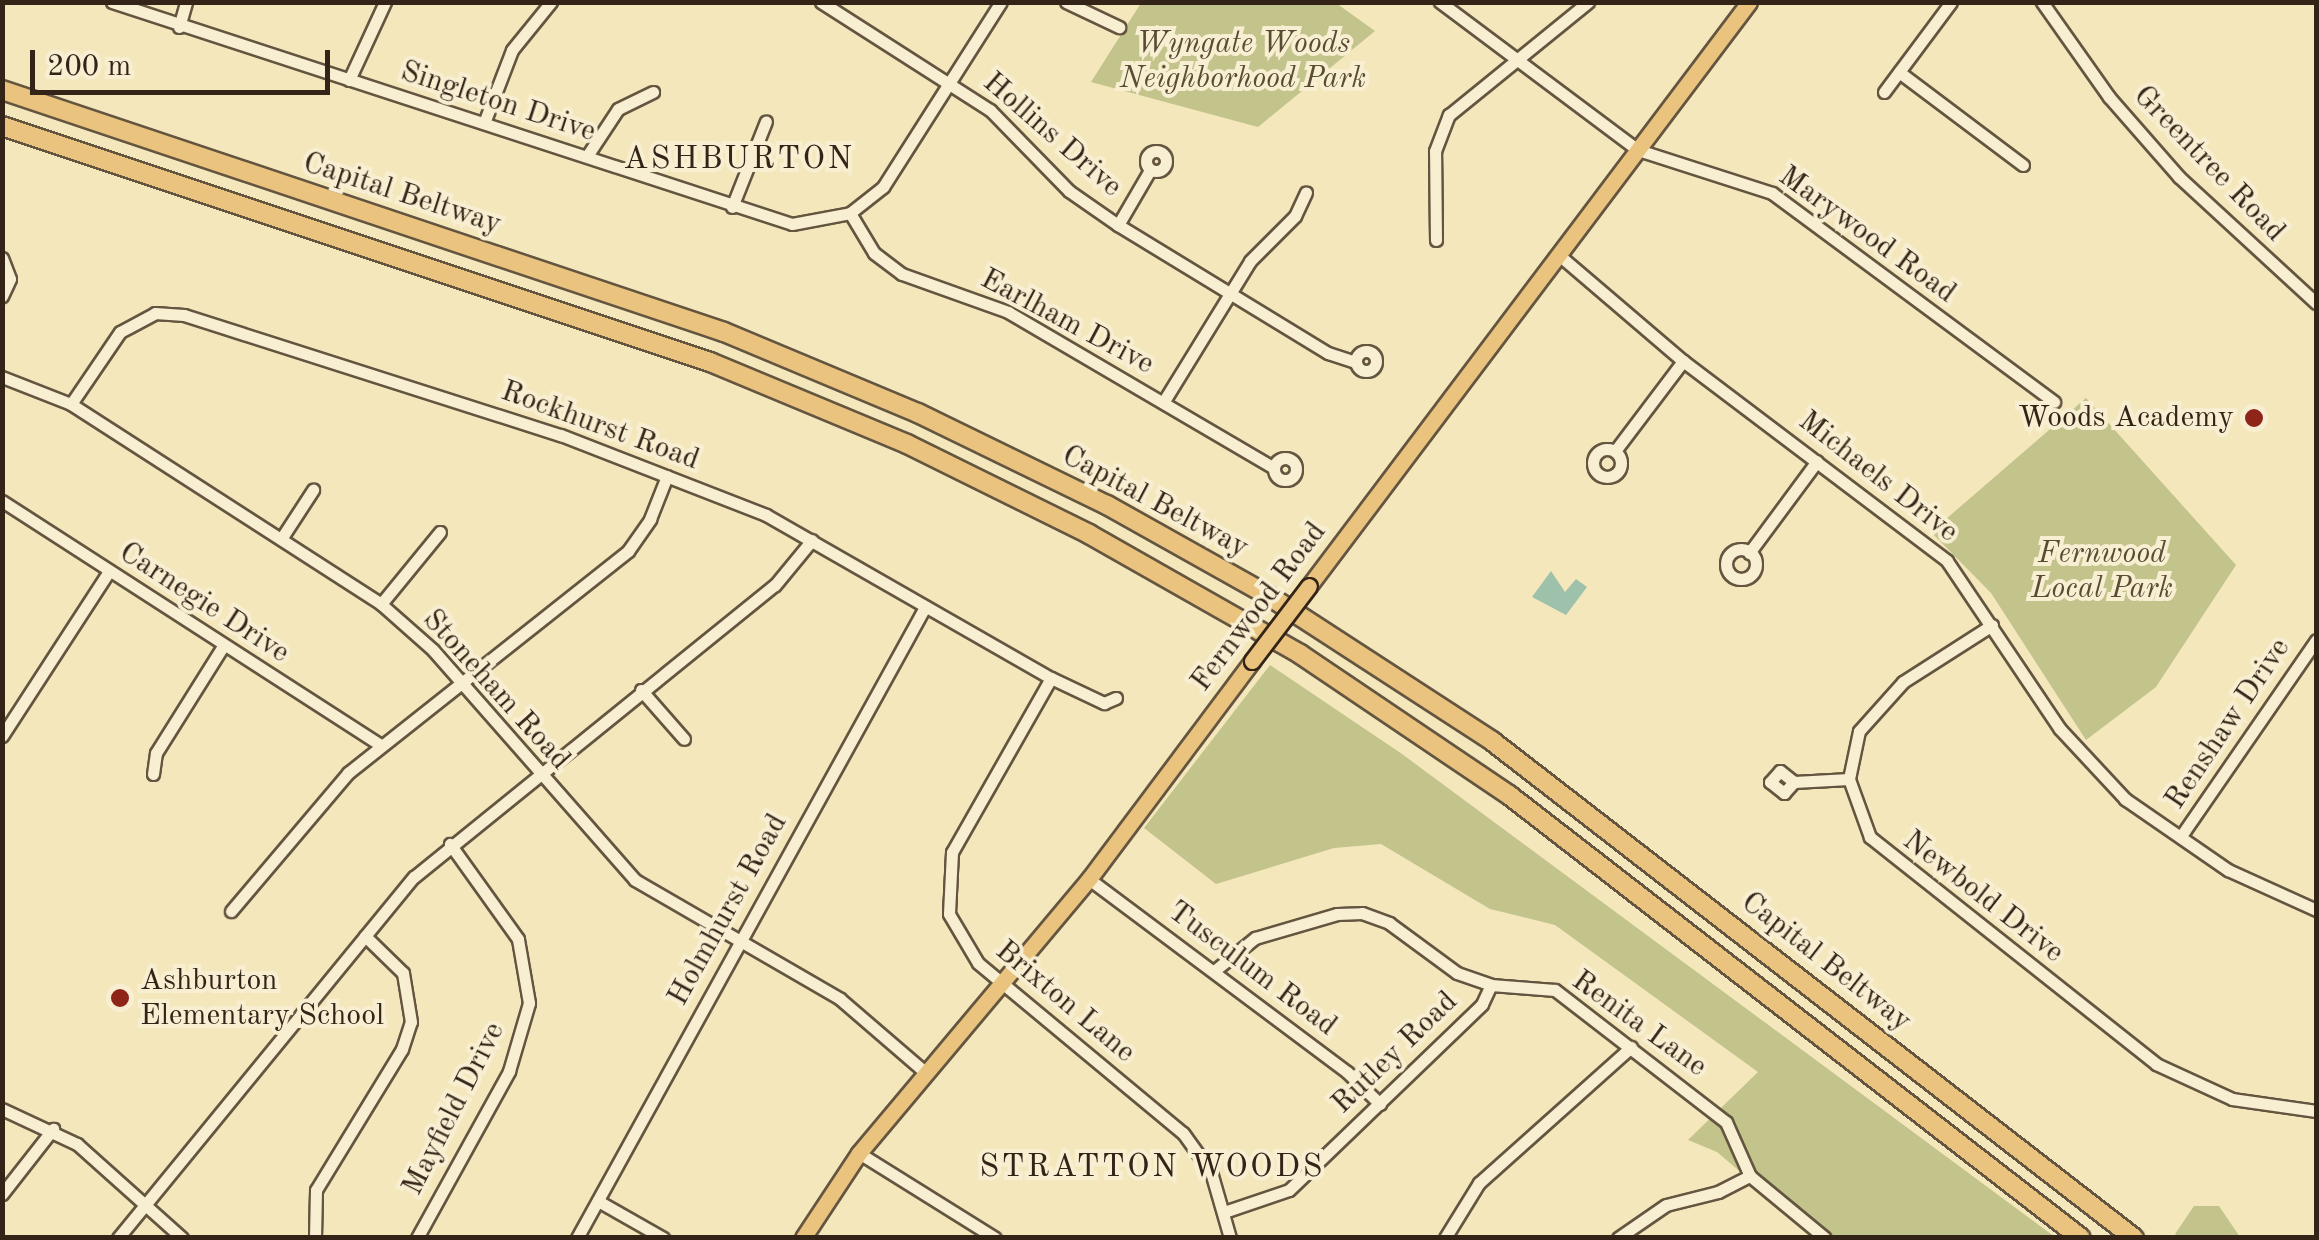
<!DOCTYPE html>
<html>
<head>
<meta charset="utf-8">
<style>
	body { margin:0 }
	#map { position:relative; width:2319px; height:1240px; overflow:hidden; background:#f4e7bc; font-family:"Old Standard TT",serif }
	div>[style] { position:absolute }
	.green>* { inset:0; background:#c3c38c }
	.water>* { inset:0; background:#9dc1ab }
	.roads { filter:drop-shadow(2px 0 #645540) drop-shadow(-2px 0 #645540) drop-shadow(0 2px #645540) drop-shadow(0 -2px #645540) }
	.minor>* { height:11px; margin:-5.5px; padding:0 5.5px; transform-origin:5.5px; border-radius:5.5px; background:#f8efd3 }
	.minor>.ring { margin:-5.5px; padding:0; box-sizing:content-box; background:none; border:11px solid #f8efd3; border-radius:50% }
	.major>* { height:15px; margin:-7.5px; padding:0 7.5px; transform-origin:7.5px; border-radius:7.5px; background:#eac47e }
	.highway>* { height:18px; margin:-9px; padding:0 9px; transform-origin:9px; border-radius:9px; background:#eac47e }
	.bridges { filter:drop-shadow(2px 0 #342417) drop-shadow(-2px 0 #342417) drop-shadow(0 2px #342417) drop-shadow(0 -2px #342417) }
	.major-bridge>* { height:15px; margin:-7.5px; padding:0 7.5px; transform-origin:7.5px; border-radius:7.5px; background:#eac47e }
	.dots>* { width:28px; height:28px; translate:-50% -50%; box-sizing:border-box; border:5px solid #f8efd3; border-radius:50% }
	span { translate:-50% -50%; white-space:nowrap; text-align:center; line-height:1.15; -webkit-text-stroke:8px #f8efd3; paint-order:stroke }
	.park-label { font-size:30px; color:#584c34; font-style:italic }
	.street-label { font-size:30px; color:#342417 }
	.poi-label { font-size:30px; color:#342417 }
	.right { translate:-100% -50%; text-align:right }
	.left { translate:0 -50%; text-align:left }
	.neighbourhood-label { font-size:32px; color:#342417; letter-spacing:2.5px }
	.frame { position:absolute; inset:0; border:5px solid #342417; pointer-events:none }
	.scale { position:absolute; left:30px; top:50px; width:300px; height:45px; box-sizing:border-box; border:5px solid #342417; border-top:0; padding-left:12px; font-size:30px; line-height:35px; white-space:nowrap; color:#342417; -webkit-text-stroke:8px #f8efd3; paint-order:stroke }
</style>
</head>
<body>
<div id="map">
	<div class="green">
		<div style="clip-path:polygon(1141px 3px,1336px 3px,1375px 31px,1258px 127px,1091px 82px)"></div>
		<div style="clip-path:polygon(2086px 398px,2236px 565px,2156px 687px,2086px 740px,1991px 593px,1931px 532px)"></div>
		<div style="clip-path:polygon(1270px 665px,1402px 754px,2055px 1237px,1817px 1237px,1717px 1152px,1688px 1140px,1758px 1072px,1555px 925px,1490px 909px,1381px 844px,1334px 848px,1216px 884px,1144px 828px)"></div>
		<div style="clip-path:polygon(2194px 1206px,2219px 1206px,2240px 1237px,2179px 1237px,2175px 1234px)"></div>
	</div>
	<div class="water">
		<div style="clip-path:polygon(1551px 571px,1565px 592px,1576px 579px,1587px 587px,1566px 615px,1532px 597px)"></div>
	</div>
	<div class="roads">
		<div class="minor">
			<div style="left:112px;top:2px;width:715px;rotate:18.08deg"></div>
			<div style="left:792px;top:224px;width:59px;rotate:-10.7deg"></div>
			<div style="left:850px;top:213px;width:42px;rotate:-38.2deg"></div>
			<div style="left:883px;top:187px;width:219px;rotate:-57.5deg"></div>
			<div style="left:821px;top:2px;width:201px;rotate:32.6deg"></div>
			<div style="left:990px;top:110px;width:113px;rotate:45.7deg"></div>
			<div style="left:1069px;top:191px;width:60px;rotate:34.8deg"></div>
			<div style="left:1118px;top:225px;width:246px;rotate:31.4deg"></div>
			<div style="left:1328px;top:353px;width:28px;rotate:18deg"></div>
			<div style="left:1066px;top:2px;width:59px;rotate:25.3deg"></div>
			<div style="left:1440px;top:2px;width:247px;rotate:36.8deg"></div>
			<div style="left:1638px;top:150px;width:141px;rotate:17.8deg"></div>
			<div style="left:1772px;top:193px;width:351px;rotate:36.5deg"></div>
			<div style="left:2042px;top:2px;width:116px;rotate:54.8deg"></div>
			<div style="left:2109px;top:97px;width:106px;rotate:48.8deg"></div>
			<div style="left:2179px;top:177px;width:186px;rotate:42.6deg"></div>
			<div style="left:179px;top:27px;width:26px;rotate:-74deg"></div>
			<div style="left:1899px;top:72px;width:155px;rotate:36.9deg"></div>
			<div style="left:349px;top:80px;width:86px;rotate:-65.2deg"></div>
			<div style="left:1884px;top:92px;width:112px;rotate:-53.3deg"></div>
			<div style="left:484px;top:123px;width:78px;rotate:-69deg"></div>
			<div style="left:512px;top:50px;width:62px;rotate:-50.9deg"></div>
			<div class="ring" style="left:1146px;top:151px;width:9px;height:9px"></div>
			<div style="left:587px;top:156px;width:56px;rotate:-56.6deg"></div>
			<div style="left:618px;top:109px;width:39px;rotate:-26deg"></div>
			<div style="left:732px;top:207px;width:92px;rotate:-68.4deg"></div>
			<div style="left:850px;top:213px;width:47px;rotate:59deg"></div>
			<div style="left:874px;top:253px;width:35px;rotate:37deg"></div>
			<div style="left:902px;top:274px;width:113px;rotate:19.7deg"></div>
			<div style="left:1008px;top:312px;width:308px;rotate:30.4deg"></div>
			<div style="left:1118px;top:225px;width:64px;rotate:-59.8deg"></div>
			<div style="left:1436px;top:240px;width:89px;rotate:-90.6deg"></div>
			<div style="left:1435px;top:151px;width:39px;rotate:-69deg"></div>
			<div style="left:1449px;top:115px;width:179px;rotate:-39.1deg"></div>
			<div style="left:1560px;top:256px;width:162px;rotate:40.5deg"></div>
			<div style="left:1683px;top:361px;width:331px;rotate:37.1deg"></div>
			<div style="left:1947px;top:561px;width:202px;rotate:56.1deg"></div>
			<div style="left:2060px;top:729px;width:96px;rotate:47.1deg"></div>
			<div style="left:2125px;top:799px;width:125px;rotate:34.6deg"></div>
			<div style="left:2228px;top:870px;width:97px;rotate:24.4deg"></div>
			<div style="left:2px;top:258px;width:22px;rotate:69deg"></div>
			<div style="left:10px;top:279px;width:19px;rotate:115deg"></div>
			<div class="ring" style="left:1356px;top:351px;width:9px;height:9px"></div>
			<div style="left:2px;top:377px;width:74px;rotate:21.4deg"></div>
			<div style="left:71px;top:404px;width:369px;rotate:32.8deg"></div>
			<div style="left:381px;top:604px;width:69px;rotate:41.5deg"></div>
			<div style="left:433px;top:650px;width:306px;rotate:48.7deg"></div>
			<div style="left:635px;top:880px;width:237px;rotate:30.1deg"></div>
			<div style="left:840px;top:999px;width:113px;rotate:40.7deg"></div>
			<div style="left:1164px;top:401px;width:164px;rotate:-58.4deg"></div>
			<div style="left:1250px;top:261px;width:64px;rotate:-45deg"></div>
			<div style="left:1295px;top:216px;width:26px;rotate:-65deg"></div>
			<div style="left:71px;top:404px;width:87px;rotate:-55.8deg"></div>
			<div style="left:120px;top:332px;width:40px;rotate:-28deg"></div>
			<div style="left:155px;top:313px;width:29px;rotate:4deg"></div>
			<div style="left:184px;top:315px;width:396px;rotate:17.7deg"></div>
			<div style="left:561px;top:435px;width:220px;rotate:21.3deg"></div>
			<div style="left:766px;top:515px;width:328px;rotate:29.8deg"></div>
			<div style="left:1051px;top:678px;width:59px;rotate:25.3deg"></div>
			<div style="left:1104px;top:703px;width:13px;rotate:-23deg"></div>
			<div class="ring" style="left:1593px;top:449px;width:17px;height:17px"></div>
			<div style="left:1615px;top:451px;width:113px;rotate:-52.9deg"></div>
			<div class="ring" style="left:1274px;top:458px;width:11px;height:11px"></div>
			<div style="left:2px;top:501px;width:450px;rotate:32.8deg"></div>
			<div style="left:281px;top:539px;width:59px;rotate:-56.9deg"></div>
			<div class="ring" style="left:1726px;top:549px;width:19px;height:19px"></div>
			<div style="left:1749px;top:553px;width:114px;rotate:-53.5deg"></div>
			<div style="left:381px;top:604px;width:93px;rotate:-50.7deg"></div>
			<div style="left:1992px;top:625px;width:106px;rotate:147.4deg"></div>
			<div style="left:1903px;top:682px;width:66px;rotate:131.9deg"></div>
			<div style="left:1859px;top:731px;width:49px;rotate:101.8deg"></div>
			<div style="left:1849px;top:779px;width:62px;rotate:70.1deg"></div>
			<div style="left:1870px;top:837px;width:365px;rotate:38.4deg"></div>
			<div style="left:2156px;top:1064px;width:84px;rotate:24.7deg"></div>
			<div style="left:2232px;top:1099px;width:85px;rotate:8.1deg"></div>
			<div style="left:1051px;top:678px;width:200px;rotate:119.6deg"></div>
			<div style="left:952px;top:852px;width:62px;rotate:92.8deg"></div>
			<div style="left:949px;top:914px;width:57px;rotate:59.4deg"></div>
			<div style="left:978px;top:963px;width:266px;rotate:39.7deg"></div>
			<div style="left:1183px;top:1133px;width:48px;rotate:54.3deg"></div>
			<div style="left:1211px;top:1172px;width:69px;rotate:73.9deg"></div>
			<div style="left:641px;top:690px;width:65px;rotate:48.7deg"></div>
			<div style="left:2px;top:736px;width:197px;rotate:-57deg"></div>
			<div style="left:153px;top:774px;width:21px;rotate:-82deg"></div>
			<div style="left:156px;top:753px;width:126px;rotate:-57.9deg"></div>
			<div style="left:1794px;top:782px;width:18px;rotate:-142deg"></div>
			<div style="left:1780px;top:771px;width:15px;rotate:132deg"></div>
			<div style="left:1770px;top:782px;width:18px;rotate:38deg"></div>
			<div style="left:1784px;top:793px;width:15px;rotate:-48deg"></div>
			<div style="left:1794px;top:782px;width:55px;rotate:-3.1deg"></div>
			<div style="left:2181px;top:836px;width:238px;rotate:-55.4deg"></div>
			<div style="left:1089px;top:879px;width:322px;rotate:36.8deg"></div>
			<div style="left:1347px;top:1072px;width:46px;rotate:44.1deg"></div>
			<div style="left:231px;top:911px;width:181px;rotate:-49.7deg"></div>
			<div style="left:348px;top:773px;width:357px;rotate:-38.4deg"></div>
			<div style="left:628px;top:551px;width:39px;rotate:-55deg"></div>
			<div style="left:650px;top:519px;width:46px;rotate:-68.4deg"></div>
			<div style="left:1214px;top:971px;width:53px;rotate:-38.8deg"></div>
			<div style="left:1255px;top:938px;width:85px;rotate:-16.3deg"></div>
			<div style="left:1337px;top:914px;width:25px;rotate:-2deg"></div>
			<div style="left:1362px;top:913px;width:29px;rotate:20deg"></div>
			<div style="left:1389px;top:923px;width:84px;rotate:36.3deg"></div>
			<div style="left:1457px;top:973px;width:36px;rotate:19deg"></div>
			<div style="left:1491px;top:985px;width:64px;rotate:4.5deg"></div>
			<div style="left:1555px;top:990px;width:216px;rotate:37.7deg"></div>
			<div style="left:1726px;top:1122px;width:59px;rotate:66deg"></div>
			<div style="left:1750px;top:1176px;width:97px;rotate:39.6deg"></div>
			<div style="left:2px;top:1109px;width:83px;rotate:25deg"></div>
			<div style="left:77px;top:1144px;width:141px;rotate:41.8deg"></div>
			<div style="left:859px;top:1153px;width:160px;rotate:32deg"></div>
			<div style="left:2px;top:1194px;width:83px;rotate:-51.9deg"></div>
			<div style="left:598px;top:1201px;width:75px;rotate:29.6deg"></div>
			<div style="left:1227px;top:1211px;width:65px;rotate:-18.7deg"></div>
			<div style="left:1289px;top:1190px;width:268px;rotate:-43.9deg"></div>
			<div style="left:1482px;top:1004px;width:21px;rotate:-65deg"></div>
			<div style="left:118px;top:1238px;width:467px;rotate:-50.7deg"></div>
			<div style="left:414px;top:877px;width:464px;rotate:-39deg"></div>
			<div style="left:775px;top:585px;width:58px;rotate:-50.6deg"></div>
			<div style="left:315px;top:1238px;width:48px;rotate:-88.8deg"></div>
			<div style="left:316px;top:1190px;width:165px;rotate:-58.6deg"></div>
			<div style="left:402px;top:1049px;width:28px;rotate:-72deg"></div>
			<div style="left:411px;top:1022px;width:50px;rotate:-99.3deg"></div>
			<div style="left:403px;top:973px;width:53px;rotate:-135.8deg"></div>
			<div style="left:417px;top:1238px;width:191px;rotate:-61.1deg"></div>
			<div style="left:509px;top:1071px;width:71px;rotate:-73.6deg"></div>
			<div style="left:529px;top:1003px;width:65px;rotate:-99.8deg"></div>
			<div style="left:518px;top:939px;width:117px;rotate:-125.6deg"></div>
			<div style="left:577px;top:1238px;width:721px;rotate:-61.12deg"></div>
			<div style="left:1445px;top:1238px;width:65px;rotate:-58.3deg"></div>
			<div style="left:1479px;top:1183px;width:204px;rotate:-41.8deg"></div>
			<div style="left:1618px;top:1238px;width:58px;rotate:-34.5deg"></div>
			<div style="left:1666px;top:1205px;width:54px;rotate:-14deg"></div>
			<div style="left:1718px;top:1192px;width:36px;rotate:-27deg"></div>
		</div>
		<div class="major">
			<div style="left:1309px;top:586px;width:731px;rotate:-53deg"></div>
			<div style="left:803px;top:1238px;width:102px;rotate:-56.6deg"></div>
			<div style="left:859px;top:1153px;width:358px;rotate:-50deg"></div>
			<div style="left:1089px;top:879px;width:272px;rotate:-53.2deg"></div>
		</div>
		<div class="highway">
			<div style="left:2px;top:90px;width:761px;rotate:18.53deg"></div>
			<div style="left:724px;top:332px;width:210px;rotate:22.7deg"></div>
			<div style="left:918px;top:413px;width:210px;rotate:26deg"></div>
			<div style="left:1107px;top:505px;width:186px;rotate:29.3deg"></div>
			<div style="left:1269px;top:596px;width:266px;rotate:33deg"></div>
			<div style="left:1492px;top:741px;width:812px;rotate:37.75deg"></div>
			<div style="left:2px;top:126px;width:746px;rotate:18.43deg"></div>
			<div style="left:710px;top:362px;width:213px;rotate:22.6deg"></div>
			<div style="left:907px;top:444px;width:203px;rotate:26.3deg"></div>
			<div style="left:1089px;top:534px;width:243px;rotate:29.6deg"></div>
			<div style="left:1300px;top:654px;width:252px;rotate:34deg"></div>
			<div style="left:1509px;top:795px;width:723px;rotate:37.76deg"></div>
		</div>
	</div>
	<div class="bridges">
		<div class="major-bridge">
			<div style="left:1252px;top:661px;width:94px;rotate:-52.8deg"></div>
		</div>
	</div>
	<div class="dots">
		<div style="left:2254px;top:418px;background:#8f2418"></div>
		<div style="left:120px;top:998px;background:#8f2418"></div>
	</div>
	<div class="park-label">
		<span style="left:1243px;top:61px">Wyngate Woods<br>Neighborhood Park</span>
		<span style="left:2102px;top:571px">Fernwood<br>Local Park</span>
	</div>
	<div class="street-label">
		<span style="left:498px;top:102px;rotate:18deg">Singleton Drive</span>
		<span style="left:1052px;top:135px;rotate:41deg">Hollins Drive</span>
		<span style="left:2209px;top:164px;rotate:46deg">Greentree Road</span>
		<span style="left:402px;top:194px;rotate:18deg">Capital Beltway</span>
		<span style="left:1867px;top:235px;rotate:36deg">Marywood Road</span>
		<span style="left:1067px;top:322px;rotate:28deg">Earlham Drive</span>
		<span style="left:600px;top:426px;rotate:20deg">Rockhurst Road</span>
		<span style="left:1878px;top:477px;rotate:38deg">Michaels Drive</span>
		<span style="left:1155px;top:502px;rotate:28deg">Capital Beltway</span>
		<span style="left:204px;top:603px;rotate:33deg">Carnegie Drive</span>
		<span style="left:1259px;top:607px;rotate:-53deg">Fernwood Road</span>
		<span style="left:496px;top:690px;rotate:48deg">Stoneham Road</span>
		<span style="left:2228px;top:724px;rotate:-56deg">Renshaw Drive</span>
		<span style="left:1983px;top:897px;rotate:38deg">Newbold Drive</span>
		<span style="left:728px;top:910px;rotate:-61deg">Holmhurst Road</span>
		<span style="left:1826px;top:962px;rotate:38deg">Capital Beltway</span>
		<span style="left:1252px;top:969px;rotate:37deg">Tusculum Road</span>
		<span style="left:1065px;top:1002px;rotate:40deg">Brixton Lane</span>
		<span style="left:1639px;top:1024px;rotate:36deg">Renita Lane</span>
		<span style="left:1395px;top:1053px;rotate:-44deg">Rutley Road</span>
		<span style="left:454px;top:1109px;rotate:-63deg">Mayfield Drive</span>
	</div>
	<div class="poi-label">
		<span class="right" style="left:2234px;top:418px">Woods Academy</span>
		<span class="left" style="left:140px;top:998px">Ashburton<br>Elementary School</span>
	</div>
	<div class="neighbourhood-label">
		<span style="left:739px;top:160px">ASHBURTON</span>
		<span style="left:1152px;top:1168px">STRATTON WOODS</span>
	</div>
	<div class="frame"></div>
	<div class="scale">200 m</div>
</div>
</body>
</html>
